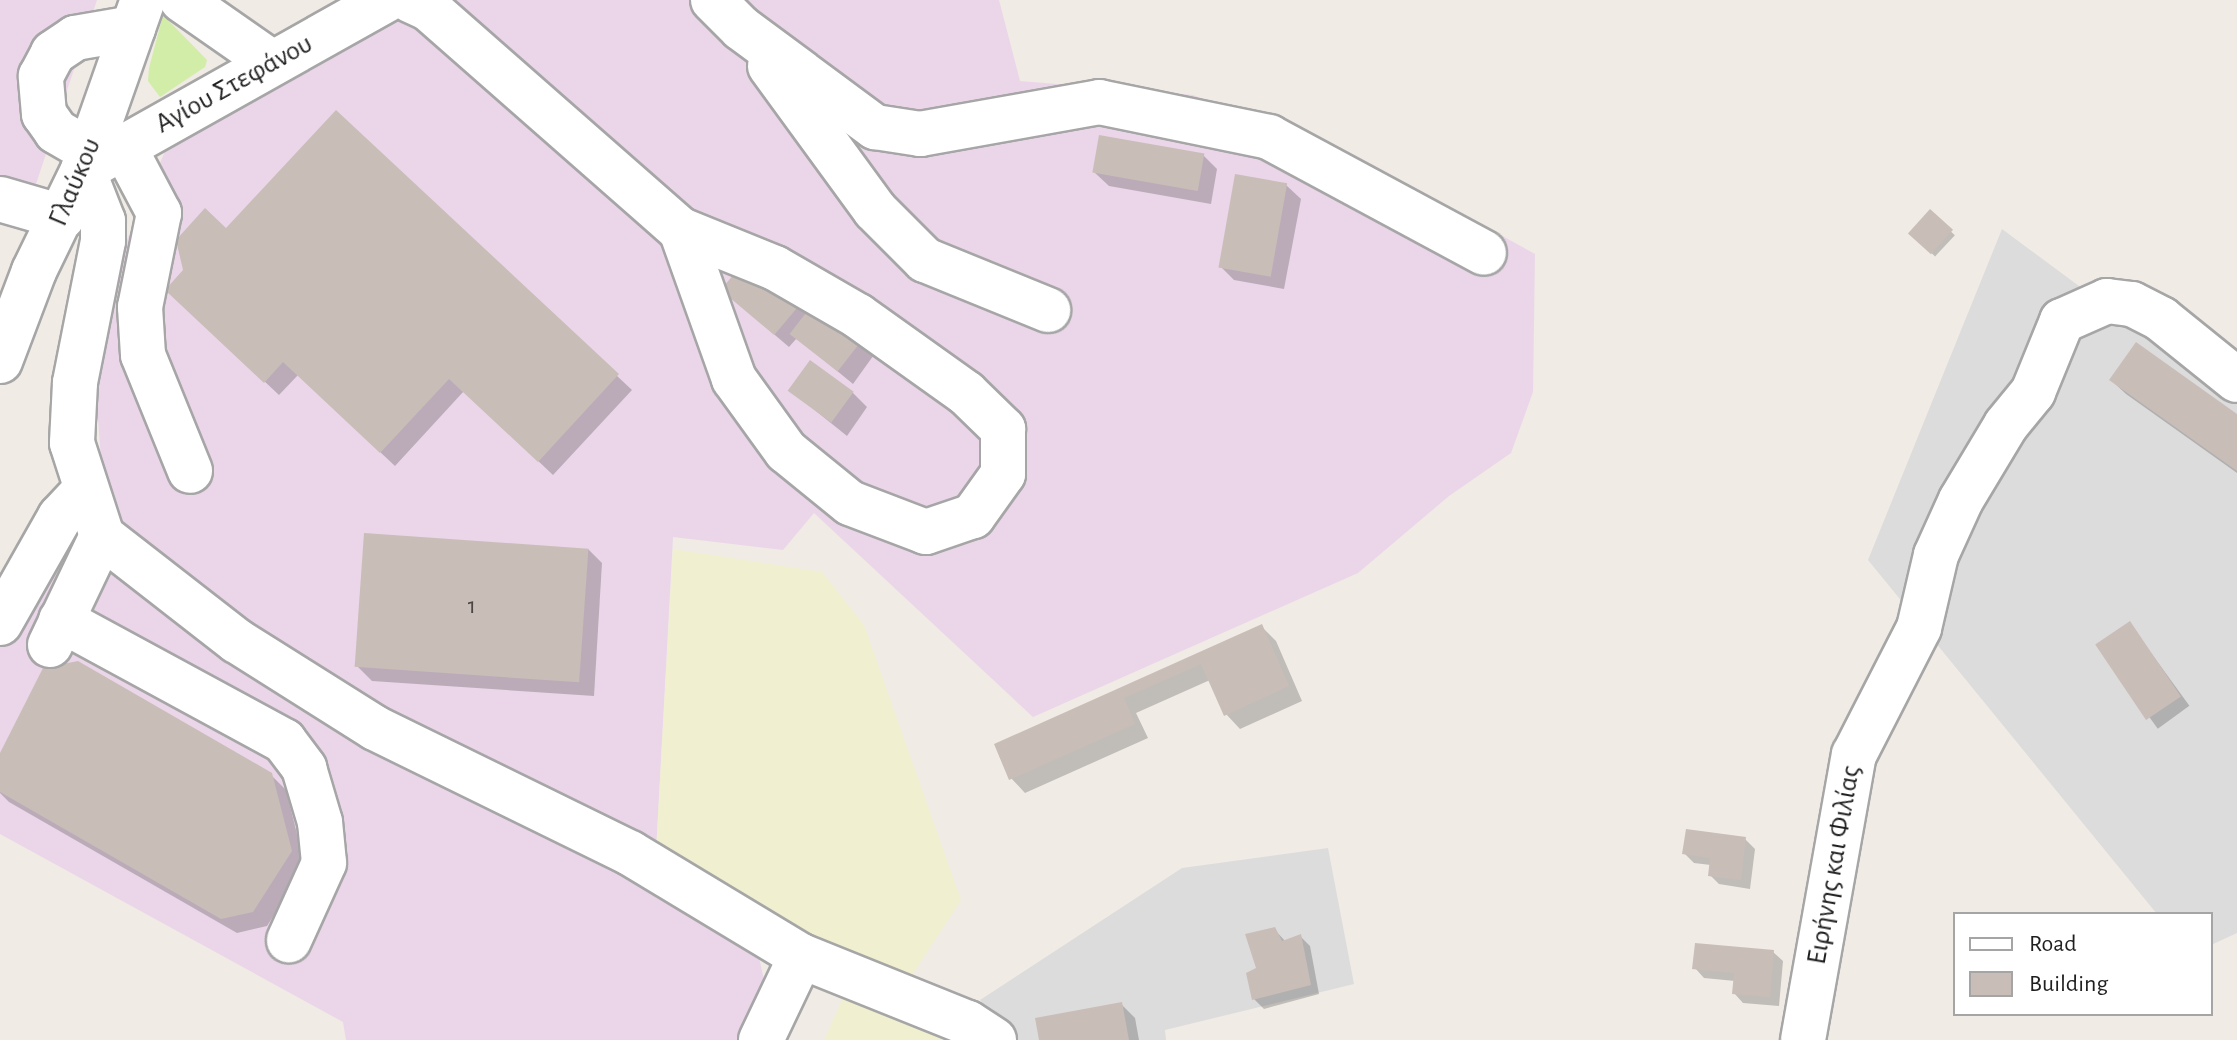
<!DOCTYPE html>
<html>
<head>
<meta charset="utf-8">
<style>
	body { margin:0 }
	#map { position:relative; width:2237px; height:1040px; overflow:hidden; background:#f0ebe5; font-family:"Alegreya Sans",sans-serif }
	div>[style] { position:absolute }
	.residential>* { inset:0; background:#dddcdc }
	.industrial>* { inset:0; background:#ead6e8 }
	.farmland>* { inset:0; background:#f0efcf }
	.grass>* { inset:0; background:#d1eda8 }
	.shadow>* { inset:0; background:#0003; transform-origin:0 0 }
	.building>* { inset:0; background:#c9bdb8; transform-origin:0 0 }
	.roads { filter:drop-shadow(2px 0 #a6a6a6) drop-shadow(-2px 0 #a6a6a6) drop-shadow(0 2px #a6a6a6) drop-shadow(0 -2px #a6a6a6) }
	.minor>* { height:44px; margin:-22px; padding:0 22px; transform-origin:22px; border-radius:22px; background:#fff }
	span { translate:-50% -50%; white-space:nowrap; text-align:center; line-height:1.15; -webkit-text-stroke:8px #fff; paint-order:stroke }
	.number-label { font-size:24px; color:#4a4645 }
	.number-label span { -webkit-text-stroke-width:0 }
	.street-label { font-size:28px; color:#1f1f1f }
	.legend { position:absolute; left:1953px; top:912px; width:260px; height:104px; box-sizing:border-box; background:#fff; border:2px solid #a5a5a5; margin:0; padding:10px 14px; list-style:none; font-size:24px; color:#1f1f1f }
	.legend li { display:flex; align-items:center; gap:16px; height:40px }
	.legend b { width:40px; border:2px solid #a5a5a5 }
</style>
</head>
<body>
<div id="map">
	<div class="residential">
		<div style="clip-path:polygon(2002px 229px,2237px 403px,2237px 933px,2211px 945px,2211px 914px,2157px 914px,1868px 560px)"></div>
		<div style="clip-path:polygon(1328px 848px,1354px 984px,1165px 1030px,1166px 1040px,1013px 1040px,980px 1000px,1182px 868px)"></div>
	</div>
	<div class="industrial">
		<div style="clip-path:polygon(0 0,97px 0,36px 184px,0 177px)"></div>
		<div style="clip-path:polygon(407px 0,999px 0,1020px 81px,1193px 95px,1362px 159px,1535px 254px,1533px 392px,1511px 453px,1449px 496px,1358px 573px,1033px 717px,814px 513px,783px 550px,673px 537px,656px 852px,317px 681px,105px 510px,93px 355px,106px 289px,175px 128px)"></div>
		<div style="clip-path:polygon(69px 529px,153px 596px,611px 854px,757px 948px,777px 1040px,346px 1040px,343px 1022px,0 834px,0 634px)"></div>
	</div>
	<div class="farmland">
		<div style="clip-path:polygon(673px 549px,822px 572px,864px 625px,961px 900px,903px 989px,656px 852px)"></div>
		<div style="clip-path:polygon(845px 993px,951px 1040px,824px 1040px)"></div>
	</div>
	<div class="grass">
		<div style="clip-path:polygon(163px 15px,207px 60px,205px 67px,160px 97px,148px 81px,149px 68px)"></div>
	</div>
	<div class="shadow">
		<div style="clip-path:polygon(336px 112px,632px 390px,553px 475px,464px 391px,395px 466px,298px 375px,279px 395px,182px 304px,226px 231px)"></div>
		<div style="clip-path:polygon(1203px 155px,1217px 169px,1211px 204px,1109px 186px,1094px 172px)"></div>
		<div style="clip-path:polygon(1286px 185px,1301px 199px,1284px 289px,1234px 280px,1220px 266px)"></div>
		<div style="left:1930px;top:212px;width:34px;height:29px;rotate:43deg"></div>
		<div style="clip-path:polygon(723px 291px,797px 307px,876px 352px,853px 384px,797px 338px,789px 347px)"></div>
		<div style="clip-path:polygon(2111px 380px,2237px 416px,2237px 473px,2126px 394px)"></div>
		<div style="clip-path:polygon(791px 391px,853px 393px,867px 407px,847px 436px)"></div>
		<div style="clip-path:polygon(588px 549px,602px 563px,594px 696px,372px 681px,358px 667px)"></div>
		<div style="left:2130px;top:624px;width:101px;height:39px;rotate:54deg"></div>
		<div style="clip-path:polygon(1262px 627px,1276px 641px,1302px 701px,1240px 729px,1226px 714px,1210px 680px,1136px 713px,1148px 738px,1025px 793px,1011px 778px,996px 745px)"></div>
		<div style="clip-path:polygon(0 758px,271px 775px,286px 790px,305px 866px,267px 926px,237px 933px,9px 802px,0 793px)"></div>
		<div style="clip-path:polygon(1745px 839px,1755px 849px,1750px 889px,1719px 884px,1710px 875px,1711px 865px,1694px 863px,1684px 853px)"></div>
		<div style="clip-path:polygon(1274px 929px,1286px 942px,1301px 937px,1310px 946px,1319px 994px,1264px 1009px,1254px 999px,1258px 969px)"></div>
		<div style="clip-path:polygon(1773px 952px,1783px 961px,1779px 1006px,1743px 1003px,1734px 993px,1735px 981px,1704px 978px,1695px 968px)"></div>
		<div style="clip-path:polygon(1121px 1004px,1135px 1018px,1139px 1040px,1041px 1040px)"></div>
	</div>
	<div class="building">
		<div style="clip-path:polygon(336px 110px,619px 374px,538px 462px,449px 379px,380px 453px,283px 362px,264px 383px,165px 290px,183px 270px,176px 240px,205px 208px,226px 228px)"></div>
		<div style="left:1099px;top:135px;width:107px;height:38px;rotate:10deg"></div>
		<div style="left:1235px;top:174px;width:53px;height:95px;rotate:10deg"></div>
		<div style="left:1930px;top:209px;width:31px;height:33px;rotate:42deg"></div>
		<div style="left:745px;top:261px;width:70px;height:38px;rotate:40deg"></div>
		<div style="left:816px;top:300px;width:61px;height:43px;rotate:38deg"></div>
		<div style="clip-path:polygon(2136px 342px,2237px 414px,2237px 471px,2109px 380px)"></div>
		<div style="left:810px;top:360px;width:54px;height:38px;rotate:36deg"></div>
		<div style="left:364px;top:533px;width:225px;height:134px;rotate:4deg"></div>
		<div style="left:2130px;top:621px;width:91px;height:42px;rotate:56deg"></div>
		<div style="clip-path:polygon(1262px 624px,1289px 686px,1224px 716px,1201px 664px,1124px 698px,1135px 724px,1009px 780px,994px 744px)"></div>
		<div style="clip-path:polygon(78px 661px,272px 773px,292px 851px,253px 912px,221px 919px,0 792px,0 753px,43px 668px)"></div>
		<div style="clip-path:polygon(1686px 829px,1746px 837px,1741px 880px,1708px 876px,1710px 858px,1682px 854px)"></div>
		<div style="clip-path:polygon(1275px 927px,1282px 941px,1301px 934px,1311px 985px,1252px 1000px,1246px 973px,1256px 968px,1245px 934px)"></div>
		<div style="clip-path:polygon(1695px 943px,1774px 950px,1770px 997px,1732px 994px,1734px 973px,1692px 969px)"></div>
		<div style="clip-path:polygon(1122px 1002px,1129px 1040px,1039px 1040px,1035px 1018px)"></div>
	</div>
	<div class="roads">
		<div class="minor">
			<div style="left:182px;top:0;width:108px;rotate:34.9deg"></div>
			<div style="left:386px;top:0;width:347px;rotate:150.7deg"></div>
			<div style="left:83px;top:170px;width:55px;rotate:68.6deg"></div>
			<div style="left:103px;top:221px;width:20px;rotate:90deg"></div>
			<div style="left:103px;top:241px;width:145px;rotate:101.2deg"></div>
			<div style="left:75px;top:383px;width:60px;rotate:92.9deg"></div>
			<div style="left:72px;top:443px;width:98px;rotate:72.1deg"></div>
			<div style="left:102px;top:536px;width:171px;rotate:37.9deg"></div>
			<div style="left:237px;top:641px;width:163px;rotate:32.2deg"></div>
			<div style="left:375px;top:728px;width:284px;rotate:26.1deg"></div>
			<div style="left:630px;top:853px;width:200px;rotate:31.1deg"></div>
			<div style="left:801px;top:956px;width:180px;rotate:21.9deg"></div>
			<div style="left:968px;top:1023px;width:31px;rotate:33deg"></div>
			<div style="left:410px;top:0;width:21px;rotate:25deg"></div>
			<div style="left:429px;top:9px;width:335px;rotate:41.3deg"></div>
			<div style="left:681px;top:230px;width:101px;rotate:22deg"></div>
			<div style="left:775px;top:268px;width:96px;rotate:30deg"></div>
			<div style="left:858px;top:316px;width:133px;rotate:35.5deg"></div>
			<div style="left:966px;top:393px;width:52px;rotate:44.2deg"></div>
			<div style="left:1003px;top:429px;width:45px;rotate:90deg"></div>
			<div style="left:1003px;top:474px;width:52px;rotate:125.5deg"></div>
			<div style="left:973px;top:516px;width:50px;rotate:161.2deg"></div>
			<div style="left:926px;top:532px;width:81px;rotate:-159.1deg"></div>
			<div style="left:850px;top:503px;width:82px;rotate:-140.9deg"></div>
			<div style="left:786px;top:451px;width:89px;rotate:-125.8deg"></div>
			<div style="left:734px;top:379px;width:158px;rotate:-109.6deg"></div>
			<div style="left:713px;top:0;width:40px;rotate:45deg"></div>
			<div style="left:741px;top:28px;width:167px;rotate:36.5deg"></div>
			<div style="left:875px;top:127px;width:46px;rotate:8.8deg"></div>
			<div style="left:920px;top:134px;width:182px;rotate:-10.1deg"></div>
			<div style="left:1099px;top:102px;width:174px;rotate:11.6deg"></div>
			<div style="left:1269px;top:137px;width:244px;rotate:28.3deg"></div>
			<div style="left:770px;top:66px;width:178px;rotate:53.9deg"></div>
			<div style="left:875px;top:210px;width:71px;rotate:45deg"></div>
			<div style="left:925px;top:260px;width:133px;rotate:22.1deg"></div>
			<div style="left:124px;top:147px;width:75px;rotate:62.1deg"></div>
			<div style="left:159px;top:213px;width:96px;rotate:101.4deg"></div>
			<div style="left:140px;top:307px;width:48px;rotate:86.4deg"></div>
			<div style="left:143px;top:355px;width:125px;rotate:67.9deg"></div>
			<div style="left:90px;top:151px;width:39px;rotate:-150deg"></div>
			<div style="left:56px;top:131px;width:21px;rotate:-125deg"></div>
			<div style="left:44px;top:114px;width:38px;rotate:-95deg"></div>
			<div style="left:41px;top:76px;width:26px;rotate:-62deg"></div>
			<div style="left:53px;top:53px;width:27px;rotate:-34deg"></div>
			<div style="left:75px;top:38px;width:59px;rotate:-9.8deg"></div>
			<div style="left:0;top:199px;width:65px;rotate:16.2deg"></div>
			<div style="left:0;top:361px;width:96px;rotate:-69.3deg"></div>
			<div style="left:34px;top:271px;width:112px;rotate:-64.1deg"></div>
			<div style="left:83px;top:170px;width:180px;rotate:-70.6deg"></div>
			<div style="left:61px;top:620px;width:254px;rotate:28.5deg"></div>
			<div style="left:284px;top:741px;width:34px;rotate:53deg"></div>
			<div style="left:304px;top:768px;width:56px;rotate:73.5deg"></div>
			<div style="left:320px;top:822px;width:41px;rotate:84.4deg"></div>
			<div style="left:324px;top:863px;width:85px;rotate:114.4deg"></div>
			<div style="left:0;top:623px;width:122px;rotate:-60.5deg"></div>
			<div style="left:60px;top:517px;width:35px;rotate:-47deg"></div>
			<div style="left:50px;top:645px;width:121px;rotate:-64.5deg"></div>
			<div style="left:761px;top:1040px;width:93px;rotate:-64.5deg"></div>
			<div style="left:1803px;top:1040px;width:290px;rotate:-79.9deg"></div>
			<div style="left:1854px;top:755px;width:143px;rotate:-62.9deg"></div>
			<div style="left:1919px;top:628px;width:75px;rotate:-76.9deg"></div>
			<div style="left:1936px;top:555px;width:60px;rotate:-65.6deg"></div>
			<div style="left:1961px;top:500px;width:87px;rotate:-59deg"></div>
			<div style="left:2006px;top:425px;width:43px;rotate:-50.7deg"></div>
			<div style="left:2033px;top:392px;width:77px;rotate:-67.8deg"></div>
			<div style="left:2062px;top:321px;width:49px;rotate:-24deg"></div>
			<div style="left:2107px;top:301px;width:25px;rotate:7deg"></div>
			<div style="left:2132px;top:304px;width:33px;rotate:27deg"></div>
			<div style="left:2161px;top:319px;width:97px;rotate:38.8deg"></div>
		</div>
	</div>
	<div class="number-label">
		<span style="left:472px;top:607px">1</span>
	</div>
	<div class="street-label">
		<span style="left:234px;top:84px;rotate:-29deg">Αγίου Στεφάνου</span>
		<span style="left:75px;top:182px;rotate:-67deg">Γλαύκου</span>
		<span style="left:1834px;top:865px;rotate:-80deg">Ειρήνης και Φιλίας</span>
	</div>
	<ul class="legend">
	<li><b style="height:10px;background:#fff"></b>Road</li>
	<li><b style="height:22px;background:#c9bdb8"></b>Building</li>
	</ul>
</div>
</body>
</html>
